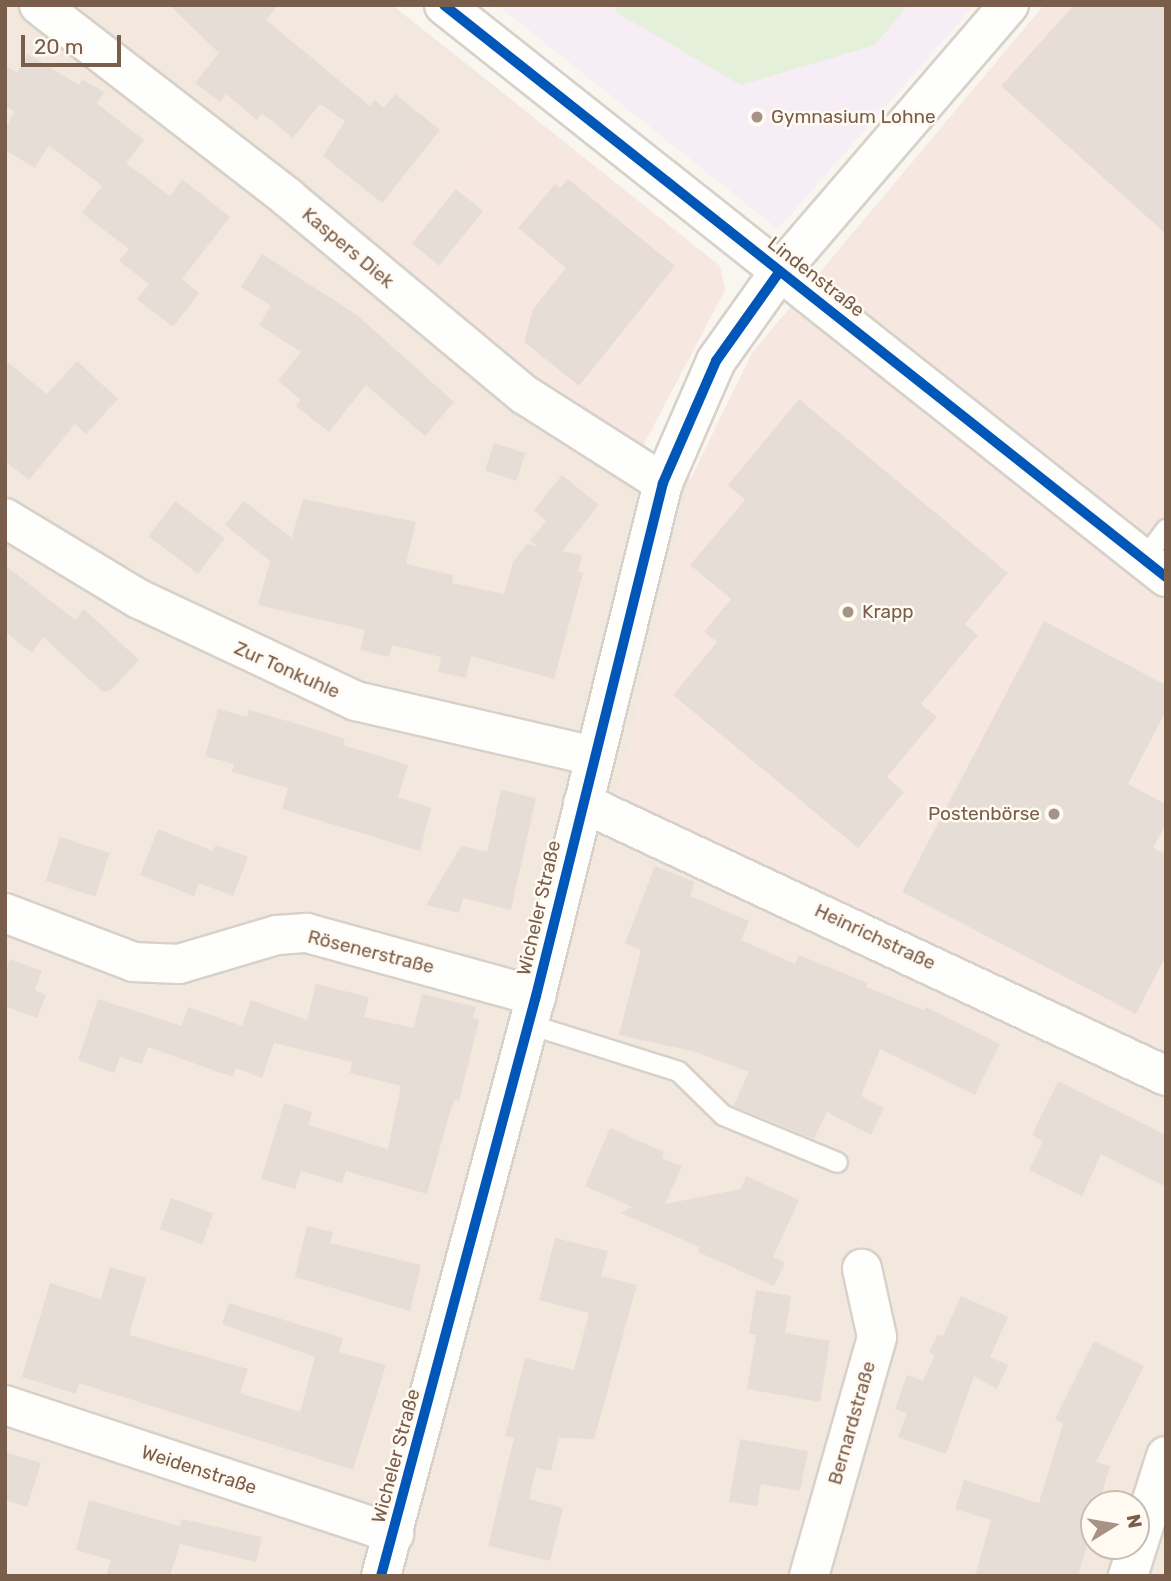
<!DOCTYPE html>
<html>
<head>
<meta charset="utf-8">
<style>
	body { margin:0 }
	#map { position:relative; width:1171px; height:1581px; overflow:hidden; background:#f9f5ef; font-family:Rubik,sans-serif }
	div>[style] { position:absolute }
	.residential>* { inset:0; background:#f2e8dd }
	.commercial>* { inset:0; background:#f6e8e0 }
	.education>* { inset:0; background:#f6edf5 }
	.green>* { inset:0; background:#e5f0da }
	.building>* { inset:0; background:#e6ded6; transform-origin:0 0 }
	.roads { filter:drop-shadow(2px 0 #d7d1ca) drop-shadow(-2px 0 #d7d1ca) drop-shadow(0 2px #d7d1ca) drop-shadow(0 -2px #d7d1ca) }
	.lane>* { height:19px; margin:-9.5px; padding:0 9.5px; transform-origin:9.5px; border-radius:9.5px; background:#fefefd }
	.street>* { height:38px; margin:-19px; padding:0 19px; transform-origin:19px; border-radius:19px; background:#fefefd }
	.secondary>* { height:38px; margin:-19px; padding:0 19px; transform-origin:19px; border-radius:19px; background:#fefefd }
	.cycleway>* { height:10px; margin:-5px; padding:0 5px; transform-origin:5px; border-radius:5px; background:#0057b8 }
	.dots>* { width:19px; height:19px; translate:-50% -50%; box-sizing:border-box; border:4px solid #fffaf2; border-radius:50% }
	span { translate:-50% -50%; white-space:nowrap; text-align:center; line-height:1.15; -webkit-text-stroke:5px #fffaf2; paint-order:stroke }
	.poi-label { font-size:19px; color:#7a5e4c }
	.left { translate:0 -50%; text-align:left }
	.right { translate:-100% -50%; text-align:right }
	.street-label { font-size:19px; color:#7a5e4c }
	.frame { position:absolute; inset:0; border:7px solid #7a5e4c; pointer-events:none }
	.north { position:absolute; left:1080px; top:1490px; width:70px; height:70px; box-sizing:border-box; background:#fffaf2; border:2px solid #cabcb0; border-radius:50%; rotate:79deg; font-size:19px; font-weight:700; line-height:28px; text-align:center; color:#7a5e4c }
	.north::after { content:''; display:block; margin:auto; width:24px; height:32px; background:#a69385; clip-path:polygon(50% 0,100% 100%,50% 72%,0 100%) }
	.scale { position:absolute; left:21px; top:35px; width:100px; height:32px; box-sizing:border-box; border:4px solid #7a5e4c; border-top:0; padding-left:9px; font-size:21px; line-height:24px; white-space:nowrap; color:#7a5e4c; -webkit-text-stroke:5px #fffaf2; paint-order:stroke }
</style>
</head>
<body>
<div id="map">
	<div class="residential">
		<div style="clip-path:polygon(evenodd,5px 5px,392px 5px,513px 101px,391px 259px,542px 381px,691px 478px,618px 798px,1166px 1049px,1166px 1576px,5px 1576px,5px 5px,1094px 1504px,1136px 1504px,1136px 1546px,1094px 1546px,1094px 1504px)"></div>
	</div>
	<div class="commercial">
		<div style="clip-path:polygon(1044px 5px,1166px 5px,1166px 1049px,618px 798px,691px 478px,752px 353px)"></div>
		<div style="clip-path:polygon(513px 101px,720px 266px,725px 290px,643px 446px,542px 381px,391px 259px)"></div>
	</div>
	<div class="education">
		<div style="clip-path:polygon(498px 5px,974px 5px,778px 229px)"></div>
	</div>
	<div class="green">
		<div style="clip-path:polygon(612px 5px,908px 5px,875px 45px,741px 85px,619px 14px)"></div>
	</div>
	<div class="building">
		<div style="clip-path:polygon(169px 5px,278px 5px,266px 20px,370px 106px,375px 100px,384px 108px,395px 94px,440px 130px,382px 203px,323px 156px,345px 121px,320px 104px,293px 138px,262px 113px,257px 120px,226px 94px,220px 102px,195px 83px,219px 53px)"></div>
		<div style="clip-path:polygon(1074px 5px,1166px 5px,1166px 234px,1001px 86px)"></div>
		<div style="clip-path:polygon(28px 54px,79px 85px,82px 79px,104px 92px,97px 104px,144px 140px,126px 163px,170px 196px,182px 179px,230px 217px,182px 279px,199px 293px,173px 327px,137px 299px,149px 284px,119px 261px,129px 249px,82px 213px,102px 186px,49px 145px,35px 168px,5px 150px,5px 128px,15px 112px,5px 106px,5px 65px,17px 73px)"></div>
		<div style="clip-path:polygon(568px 179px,675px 266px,579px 386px,524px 342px,533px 309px,566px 268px,518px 228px,555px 184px,560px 188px)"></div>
		<div style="left:456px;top:189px;width:35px;height:70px;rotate:39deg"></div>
		<div style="clip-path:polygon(262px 254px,357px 315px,454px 402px,425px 436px,366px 385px,329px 432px,296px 406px,301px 400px,278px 381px,301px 352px,259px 325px,271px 306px,241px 287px)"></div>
		<div style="clip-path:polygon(5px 360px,47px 394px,77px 361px,118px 399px,86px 434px,75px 424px,29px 480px,5px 461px)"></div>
		<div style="clip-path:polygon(799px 399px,1008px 573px,965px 624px,978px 635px,921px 704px,937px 717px,887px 777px,904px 792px,858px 848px,673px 695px,717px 642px,704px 632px,731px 599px,690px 565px,745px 500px,728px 485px)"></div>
		<div style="left:494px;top:443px;width:33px;height:29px;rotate:18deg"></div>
		<div style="clip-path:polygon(562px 475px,599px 505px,562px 551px,582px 555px,578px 571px,583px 573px,554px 679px,471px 656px,466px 678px,438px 672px,441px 657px,392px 645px,389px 657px,360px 650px,365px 630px,258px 605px,270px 561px,225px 525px,244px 501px,292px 538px,303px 499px,416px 522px,406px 564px,453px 575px,452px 583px,504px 594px,513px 562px,527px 544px,538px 547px,530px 541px,546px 521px,534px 510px)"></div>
		<div style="left:175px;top:501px;width:62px;height:44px;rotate:37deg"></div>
		<div style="clip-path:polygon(5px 565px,75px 620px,84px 609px,139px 660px,110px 691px,103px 692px,43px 637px,32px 653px,5px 632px)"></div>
		<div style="clip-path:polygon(1044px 621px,1166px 685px,1166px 711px,1128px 784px,1166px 804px,1166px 824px,1153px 848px,1166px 854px,1166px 956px,1136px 1014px,902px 892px)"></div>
		<div style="clip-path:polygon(218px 709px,247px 717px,249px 710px,298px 724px,345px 739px,343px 745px,408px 765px,398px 797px,431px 808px,420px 851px,282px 809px,288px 788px,232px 772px,234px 764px,205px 756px)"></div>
		<div style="clip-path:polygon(501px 790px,536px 798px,511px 910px,463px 898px,459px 913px,426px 905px,461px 846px,487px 852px)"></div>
		<div style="clip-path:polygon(158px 829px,213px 851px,216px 845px,248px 857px,233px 896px,199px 883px,194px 896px,140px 875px)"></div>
		<div style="left:60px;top:837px;width:52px;height:46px;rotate:18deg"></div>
		<div style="clip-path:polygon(655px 866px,695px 882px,690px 896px,749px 921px,741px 940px,795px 964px,799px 955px,868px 983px,866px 987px,924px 1010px,926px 1007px,1000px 1044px,975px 1095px,880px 1049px,861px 1096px,884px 1108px,871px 1135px,827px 1112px,814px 1139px,733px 1106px,749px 1072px,696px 1052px,619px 1035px,641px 950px,625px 943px)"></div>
		<div style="clip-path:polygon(10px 959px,42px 971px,35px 990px,46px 995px,37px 1018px,5px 1006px,5px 973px)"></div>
		<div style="clip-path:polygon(316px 984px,369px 997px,364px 1017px,414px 1028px,422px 994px,476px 1007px,473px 1018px,479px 1020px,459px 1101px,455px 1099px,450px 1112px,427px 1194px,346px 1171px,342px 1183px,301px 1171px,295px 1189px,261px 1179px,284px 1103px,312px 1112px,308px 1125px,388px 1149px,401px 1086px,350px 1073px,352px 1062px,274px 1043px,262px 1078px,236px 1068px,233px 1077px,148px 1047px,142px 1064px,120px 1057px,114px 1073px,78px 1060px,98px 999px,182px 1026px,188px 1007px,242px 1026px,251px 1000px,307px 1020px)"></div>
		<div style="clip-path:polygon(1058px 1081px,1166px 1135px,1166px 1187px,1101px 1154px,1082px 1196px,1029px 1170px,1043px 1141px,1032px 1135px)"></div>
		<div style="clip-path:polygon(610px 1128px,664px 1152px,662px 1158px,682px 1166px,665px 1204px,741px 1189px,746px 1176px,799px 1200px,773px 1257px,785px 1263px,774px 1286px,698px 1252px,700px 1247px,621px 1213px,632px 1207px,585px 1186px)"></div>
		<div style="left:171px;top:1198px;width:45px;height:33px;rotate:20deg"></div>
		<div style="clip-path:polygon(307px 1226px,333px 1232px,330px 1243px,421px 1265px,410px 1311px,295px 1277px)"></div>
		<div style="clip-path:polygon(555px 1238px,608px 1251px,601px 1276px,637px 1285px,594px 1439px,559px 1438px,551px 1471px,536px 1468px,529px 1499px,563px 1508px,550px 1561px,488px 1546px,514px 1438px,505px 1436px,525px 1358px,574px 1370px,589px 1313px,539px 1300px)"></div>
		<div style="clip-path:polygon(110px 1267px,146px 1278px,129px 1335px,248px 1369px,240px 1393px,300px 1412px,315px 1357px,222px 1324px,229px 1303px,343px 1338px,339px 1352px,386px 1365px,353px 1470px,79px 1383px,76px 1394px,22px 1377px,50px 1283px,101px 1299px)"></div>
		<div style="clip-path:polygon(756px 1290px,791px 1296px,785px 1333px,830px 1341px,820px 1402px,747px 1389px,756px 1335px,749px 1334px)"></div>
		<div style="clip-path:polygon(961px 1296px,1008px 1317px,990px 1357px,1008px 1365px,997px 1389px,974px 1376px,946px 1454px,898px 1437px,907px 1413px,895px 1409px,907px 1375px,923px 1381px,935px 1355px,929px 1352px,938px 1334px,943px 1336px)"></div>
		<div style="clip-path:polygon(1094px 1341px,1144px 1366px,1096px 1462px,1110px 1466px,1099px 1504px,1094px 1504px,1094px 1520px,1078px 1576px,975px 1576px,991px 1520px,955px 1509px,964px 1480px,1039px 1503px,1063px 1424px,1055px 1419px)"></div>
		<div style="clip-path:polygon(740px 1439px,808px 1451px,800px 1491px,761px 1484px,757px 1506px,729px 1502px)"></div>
		<div style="clip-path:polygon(5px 1452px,41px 1463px,27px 1507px,5px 1500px)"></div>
		<div style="clip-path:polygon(89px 1500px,180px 1526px,182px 1519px,262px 1537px,256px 1562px,180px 1544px,170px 1576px,106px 1576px,111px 1560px,76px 1550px)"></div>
	</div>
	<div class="roads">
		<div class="lane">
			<div style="left:1143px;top:559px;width:38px;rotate:-53deg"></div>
			<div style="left:529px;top:1024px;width:156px;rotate:17.5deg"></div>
			<div style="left:678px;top:1071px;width:63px;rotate:44.4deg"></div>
			<div style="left:723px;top:1115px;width:123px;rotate:22.4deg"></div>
		</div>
		<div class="street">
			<div style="left:39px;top:5px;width:314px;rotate:37.7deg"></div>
			<div style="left:287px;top:197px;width:310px;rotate:39.8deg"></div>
			<div style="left:525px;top:395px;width:164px;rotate:32.5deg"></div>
			<div style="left:5px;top:518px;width:157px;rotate:31.2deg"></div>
			<div style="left:139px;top:599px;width:240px;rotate:25.2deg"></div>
			<div style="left:356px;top:701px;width:244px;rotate:13deg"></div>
			<div style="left:583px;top:803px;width:644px;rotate:25.09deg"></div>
			<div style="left:5px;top:913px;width:137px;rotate:20.9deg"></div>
			<div style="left:133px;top:962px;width:46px;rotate:2.5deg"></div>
			<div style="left:179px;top:964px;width:102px;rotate:-16.5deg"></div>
			<div style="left:277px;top:935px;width:30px;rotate:-4deg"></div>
			<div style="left:307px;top:933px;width:238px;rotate:15.4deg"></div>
			<div style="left:5px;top:1405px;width:410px;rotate:18.3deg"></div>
			<div style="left:381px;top:1576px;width:600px;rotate:-75.04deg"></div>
			<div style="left:536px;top:996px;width:528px;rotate:-76.1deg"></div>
			<div style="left:663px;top:483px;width:133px;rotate:-66.5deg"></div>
			<div style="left:716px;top:361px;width:110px;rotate:-54.6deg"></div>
			<div style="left:780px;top:271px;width:351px;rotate:-49.3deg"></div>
			<div style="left:809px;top:1576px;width:248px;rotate:-74.1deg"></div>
			<div style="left:877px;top:1337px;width:70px;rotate:-102.4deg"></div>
			<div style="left:1128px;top:1576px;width:126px;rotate:-72.4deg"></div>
		</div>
		<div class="secondary">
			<div style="left:444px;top:5px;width:921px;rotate:38.39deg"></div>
		</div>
	</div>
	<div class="cycleway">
		<div style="left:444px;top:5px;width:921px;rotate:38.39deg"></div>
		<div style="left:381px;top:1576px;width:600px;rotate:-75.04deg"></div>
		<div style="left:536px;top:996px;width:528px;rotate:-76.1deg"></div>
		<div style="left:663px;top:483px;width:133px;rotate:-66.5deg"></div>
		<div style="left:716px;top:361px;width:110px;rotate:-54.6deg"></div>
	</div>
	<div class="dots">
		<div style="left:757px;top:117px;background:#a69385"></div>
		<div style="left:848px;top:612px;background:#a69385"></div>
		<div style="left:1054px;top:814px;background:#a69385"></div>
	</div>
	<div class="poi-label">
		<span class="left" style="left:771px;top:117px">Gymnasium Lohne</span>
		<span class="left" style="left:862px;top:612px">Krapp</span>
		<span class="right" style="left:1040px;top:814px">Postenbörse</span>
	</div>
	<div class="street-label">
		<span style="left:348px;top:248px;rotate:40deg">Kaspers Diek</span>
		<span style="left:816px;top:277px;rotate:38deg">Lindenstraße</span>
		<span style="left:287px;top:670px;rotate:24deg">Zur Tonkuhle</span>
		<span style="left:539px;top:908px;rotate:-77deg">Wicheler Straße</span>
		<span style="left:875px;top:937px;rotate:25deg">Heinrichstraße</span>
		<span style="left:371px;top:952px;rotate:14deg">Rösenerstraße</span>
		<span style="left:852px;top:1423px;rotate:-74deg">Bernardstraße</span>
		<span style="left:396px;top:1456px;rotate:-75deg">Wicheler Straße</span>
		<span style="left:199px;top:1470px;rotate:18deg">Weidenstraße</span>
	</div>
	<div class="frame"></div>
	<div class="north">N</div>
	<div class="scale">20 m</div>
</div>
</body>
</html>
